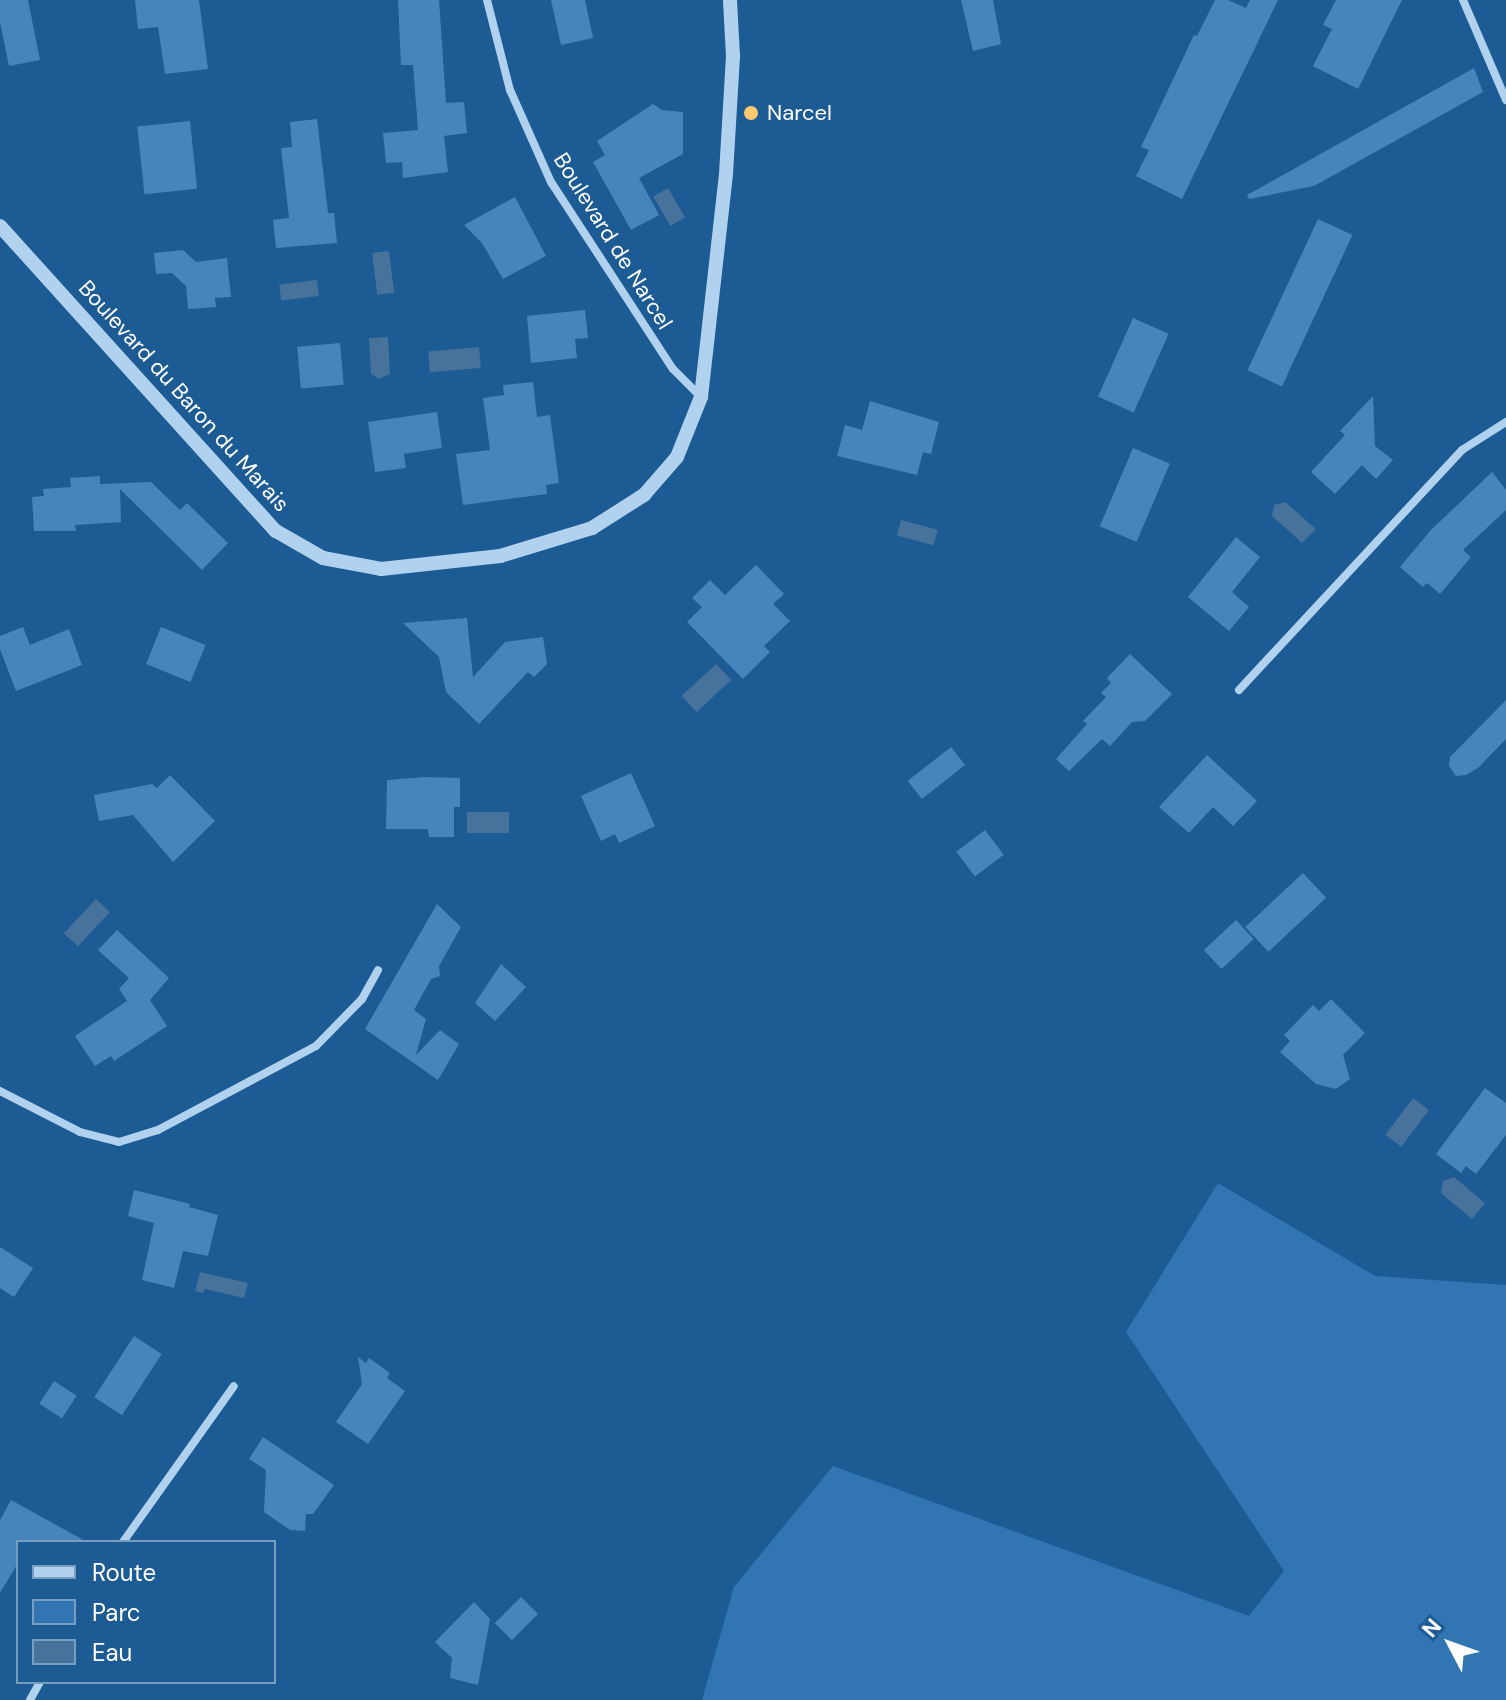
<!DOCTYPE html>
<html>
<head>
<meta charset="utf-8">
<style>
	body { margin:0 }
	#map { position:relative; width:1506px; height:1700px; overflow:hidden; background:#1d5b95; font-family:"DM Sans",sans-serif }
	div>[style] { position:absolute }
	.green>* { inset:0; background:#3275b3 }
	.water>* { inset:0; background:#47729b; transform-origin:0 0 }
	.building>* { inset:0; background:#4684bc; transform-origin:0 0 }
	.minor>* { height:8px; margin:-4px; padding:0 4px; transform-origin:4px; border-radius:4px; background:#b1d2ef }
	.tertiary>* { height:14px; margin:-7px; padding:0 7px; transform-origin:7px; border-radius:7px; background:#b1d2ef }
	.dots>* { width:22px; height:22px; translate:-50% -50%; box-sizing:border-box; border:4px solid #1d5b95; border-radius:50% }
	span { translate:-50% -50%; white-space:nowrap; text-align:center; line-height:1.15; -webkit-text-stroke:6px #1d5b95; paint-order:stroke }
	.poi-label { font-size:22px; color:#fff }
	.left { translate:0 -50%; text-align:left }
	.street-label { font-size:22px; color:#fff }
	.legend { position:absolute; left:16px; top:1540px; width:260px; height:144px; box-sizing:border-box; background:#1d5b95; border:2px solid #779dbf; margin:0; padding:10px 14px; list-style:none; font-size:24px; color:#fff }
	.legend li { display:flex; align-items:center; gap:16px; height:40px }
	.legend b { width:40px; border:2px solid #779dbf }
	.north { position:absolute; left:1410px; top:1604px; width:80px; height:80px; -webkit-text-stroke:6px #1d5b95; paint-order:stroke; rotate:311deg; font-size:22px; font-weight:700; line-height:32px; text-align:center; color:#fff }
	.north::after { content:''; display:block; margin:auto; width:28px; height:36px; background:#fff; clip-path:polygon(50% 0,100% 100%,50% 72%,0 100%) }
</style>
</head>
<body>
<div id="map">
	<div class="green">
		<div style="clip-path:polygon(1218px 1183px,1375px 1276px,1506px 1285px,1506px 1700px,702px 1700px,734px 1587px,833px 1466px,1249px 1616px,1284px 1571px,1126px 1332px)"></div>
	</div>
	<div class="water">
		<div style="left:668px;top:188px;width:34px;height:17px;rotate:60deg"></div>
		<div style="left:389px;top:251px;width:42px;height:17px;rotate:83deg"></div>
		<div style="left:317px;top:280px;width:16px;height:38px;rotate:83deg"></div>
		<div style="clip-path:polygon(388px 337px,390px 374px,379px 379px,371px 374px,369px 338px)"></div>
		<div style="left:479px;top:347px;width:21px;height:51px;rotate:85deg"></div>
		<div style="clip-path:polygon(1285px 502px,1316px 529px,1302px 543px,1272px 516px,1274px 505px)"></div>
		<div style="left:901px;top:520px;width:38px;height:16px;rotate:15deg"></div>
		<div style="left:716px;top:664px;width:22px;height:47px;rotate:47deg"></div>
		<div style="left:467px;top:812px;width:42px;height:21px"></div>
		<div style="left:96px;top:899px;width:19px;height:47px;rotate:43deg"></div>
		<div style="left:1413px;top:1098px;width:20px;height:46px;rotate:37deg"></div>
		<div style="clip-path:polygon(1454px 1177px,1485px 1203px,1472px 1219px,1441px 1193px,1443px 1181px)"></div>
		<div style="clip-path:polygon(200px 1272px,248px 1283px,244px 1298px,205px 1289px,203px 1293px,195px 1291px)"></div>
	</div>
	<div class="building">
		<div style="clip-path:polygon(0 0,28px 0,40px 60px,9px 66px,0 22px)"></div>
		<div style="clip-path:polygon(135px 0,199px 0,208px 69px,165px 74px,158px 27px,138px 29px)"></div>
		<div style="clip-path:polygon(398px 0,439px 0,446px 103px,464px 102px,467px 133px,444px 136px,448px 172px,403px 178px,402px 162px,386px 163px,383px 133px,418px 130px,413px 65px,401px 65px)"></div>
		<div style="clip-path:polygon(551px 0,585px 0,593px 38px,561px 45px)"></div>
		<div style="clip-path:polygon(961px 0,993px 0,1001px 44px,973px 51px)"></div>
		<div style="clip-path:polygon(1215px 0,1228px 0,1246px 8px,1250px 0,1278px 0,1182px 199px,1136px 176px,1149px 150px,1141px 147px,1194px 35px,1197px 36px)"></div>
		<div style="clip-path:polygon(1336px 0,1402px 0,1358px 89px,1313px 66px,1332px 29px,1323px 25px)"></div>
		<div style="clip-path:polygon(1474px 68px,1483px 92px,1314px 186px,1249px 199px,1247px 195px)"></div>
		<div style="clip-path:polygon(653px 104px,662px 110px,683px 112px,683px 154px,639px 178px,659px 215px,631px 230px,593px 162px,605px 155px,597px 141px)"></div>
		<div style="clip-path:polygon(317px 119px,328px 213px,334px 213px,337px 243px,276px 248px,273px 220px,289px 218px,281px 148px,292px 147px,290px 122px)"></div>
		<div style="left:190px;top:121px;width:68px;height:53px;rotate:84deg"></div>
		<div style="clip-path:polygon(515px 197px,546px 256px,503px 279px,482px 243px,464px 225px)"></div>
		<div style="left:1318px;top:219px;width:38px;height:167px;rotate:25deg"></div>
		<div style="clip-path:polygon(183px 250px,196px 262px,227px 258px,231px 297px,215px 298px,216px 307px,188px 309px,186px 286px,172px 273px,156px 274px,154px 253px)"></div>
		<div style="clip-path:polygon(585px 310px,588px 338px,575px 339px,577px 358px,531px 363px,527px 316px)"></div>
		<div style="left:1133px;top:318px;width:39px;height:86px;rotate:24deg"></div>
		<div style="left:340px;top:343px;width:42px;height:43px;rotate:85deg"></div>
		<div style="clip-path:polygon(533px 382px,537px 417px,550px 415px,559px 483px,546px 485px,547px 494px,463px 505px,456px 454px,490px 450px,483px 398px,504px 395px,503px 385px)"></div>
		<div style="clip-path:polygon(1373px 396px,1375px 446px,1393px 460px,1376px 479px,1362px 465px,1335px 494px,1311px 472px,1345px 435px,1340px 431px)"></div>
		<div style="clip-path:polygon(870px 401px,939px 422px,931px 454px,923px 452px,917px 475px,837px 456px,845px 425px,862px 430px)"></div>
		<div style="clip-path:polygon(437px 412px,442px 448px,404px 454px,406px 468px,375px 472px,368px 422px)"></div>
		<div style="left:1133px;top:448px;width:40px;height:85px;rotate:23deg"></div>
		<div style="clip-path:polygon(1492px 472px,1506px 490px,1506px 510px,1463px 550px,1471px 557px,1440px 594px,1427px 583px,1423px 587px,1400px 567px,1431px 530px)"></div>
		<div style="clip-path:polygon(100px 476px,100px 484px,151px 482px,180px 510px,187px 503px,228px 543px,202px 570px,120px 489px,121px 522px,75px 525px,76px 531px,34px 531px,32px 497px,44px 496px,43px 489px,71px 487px,70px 478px)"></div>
		<div style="clip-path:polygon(1236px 537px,1260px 557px,1232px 592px,1249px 607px,1229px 631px,1188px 597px)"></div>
		<div style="clip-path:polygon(756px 565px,784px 594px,773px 604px,790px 621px,764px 646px,770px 652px,743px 679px,687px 622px,702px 607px,692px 598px,710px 580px,725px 595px)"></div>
		<div style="clip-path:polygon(467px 618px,473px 677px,505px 642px,543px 637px,547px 664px,534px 677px,528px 672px,479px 724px,446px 692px,439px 657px,403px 623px)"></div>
		<div style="clip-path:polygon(23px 627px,30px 645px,69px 629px,82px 665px,16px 691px,0 649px,0 636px)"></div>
		<div style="left:161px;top:627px;width:48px;height:40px;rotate:22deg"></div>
		<div style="clip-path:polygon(1130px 654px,1172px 694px,1145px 721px,1132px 722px,1110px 746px,1102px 739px,1069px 771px,1056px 759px,1087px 724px,1083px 721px,1106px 697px,1101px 693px,1111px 683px,1107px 678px)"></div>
		<div style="clip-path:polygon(1506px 700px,1506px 739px,1478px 768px,1466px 775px,1456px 776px,1449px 766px,1450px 757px)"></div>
		<div style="left:951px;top:747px;width:23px;height:55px;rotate:52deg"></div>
		<div style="clip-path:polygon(1207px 755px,1257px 801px,1233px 826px,1213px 807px,1189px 833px,1159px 807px)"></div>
		<div style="clip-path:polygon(631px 773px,655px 826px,619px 843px,615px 834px,601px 841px,581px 796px)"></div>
		<div style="clip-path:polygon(170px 775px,215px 821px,173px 862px,133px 815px,99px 821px,94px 795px,152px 784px,157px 788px)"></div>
		<div style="clip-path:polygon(425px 777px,460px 778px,460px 807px,454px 807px,454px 837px,429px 837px,428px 829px,386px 829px,387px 780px)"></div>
		<div style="left:985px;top:830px;width:31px;height:36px;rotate:53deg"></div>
		<div style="left:1303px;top:873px;width:34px;height:79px;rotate:47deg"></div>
		<div style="clip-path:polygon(437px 904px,461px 927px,439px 966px,440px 976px,431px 979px,414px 1010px,426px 1019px,416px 1055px,440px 1030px,459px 1044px,438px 1080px,365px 1029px)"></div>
		<div style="left:1236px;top:920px;width:26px;height:44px;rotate:47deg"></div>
		<div style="clip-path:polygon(117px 930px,169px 978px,150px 1000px,167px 1026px,114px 1061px,111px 1056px,95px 1066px,75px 1036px,127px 1001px,119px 989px,129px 978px,98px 950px)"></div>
		<div style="clip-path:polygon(501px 964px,526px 987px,495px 1021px,475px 1003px)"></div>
		<div style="clip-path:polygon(1331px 999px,1365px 1033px,1343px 1055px,1350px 1079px,1336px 1089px,1316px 1084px,1280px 1052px,1290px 1041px,1284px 1035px,1313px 1005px,1319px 1011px)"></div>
		<div style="clip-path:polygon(1485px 1088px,1506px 1103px,1506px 1135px,1476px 1174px,1466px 1166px,1461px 1173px,1436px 1154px)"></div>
		<div style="clip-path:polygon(134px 1190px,190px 1204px,189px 1207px,218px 1215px,208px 1256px,183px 1251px,174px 1288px,142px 1280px,154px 1223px,128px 1216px)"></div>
		<div style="clip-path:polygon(0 1247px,33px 1268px,14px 1297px,0 1288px)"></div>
		<div style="left:134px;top:1336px;width:33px;height:73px;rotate:33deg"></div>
		<div style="clip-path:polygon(358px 1357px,366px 1363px,369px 1358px,390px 1373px,387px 1378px,405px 1391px,368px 1444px,336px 1422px,362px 1384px)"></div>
		<div style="left:54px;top:1381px;width:27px;height:27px;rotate:33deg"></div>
		<div style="clip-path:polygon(263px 1437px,334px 1485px,313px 1514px,306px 1514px,305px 1531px,290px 1530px,264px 1512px,266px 1470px,249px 1459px)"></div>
		<div style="clip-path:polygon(11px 1500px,87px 1542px,18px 1542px,18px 1563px,0 1593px,0 1520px)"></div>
		<div style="left:521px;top:1597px;width:24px;height:37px;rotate:45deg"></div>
		<div style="clip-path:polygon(474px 1602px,490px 1619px,478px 1685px,450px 1678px,452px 1658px,435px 1642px)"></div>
	</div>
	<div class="minor">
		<div style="left:487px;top:0;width:93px;rotate:75.7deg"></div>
		<div style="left:510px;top:90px;width:101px;rotate:66deg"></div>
		<div style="left:551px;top:182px;width:223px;rotate:56.9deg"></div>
		<div style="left:673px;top:369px;width:38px;rotate:45deg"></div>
		<div style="left:1463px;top:0;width:109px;rotate:66.7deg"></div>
		<div style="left:1239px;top:690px;width:328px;rotate:-47.1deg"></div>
		<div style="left:1462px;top:450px;width:52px;rotate:-32.5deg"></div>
		<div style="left:0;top:1091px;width:90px;rotate:27.1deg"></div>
		<div style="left:80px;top:1132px;width:40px;rotate:14.4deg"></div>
		<div style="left:119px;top:1142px;width:41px;rotate:-17.1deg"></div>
		<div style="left:158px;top:1130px;width:179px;rotate:-28deg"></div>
		<div style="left:316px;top:1046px;width:66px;rotate:-45.6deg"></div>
		<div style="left:362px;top:999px;width:33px;rotate:-61deg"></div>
		<div style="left:123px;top:1542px;width:191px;rotate:-54.6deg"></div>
		<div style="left:30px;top:1700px;width:21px;rotate:-61deg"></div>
	</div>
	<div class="tertiary">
		<div style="left:0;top:226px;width:411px;rotate:47.9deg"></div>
		<div style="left:276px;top:531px;width:54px;rotate:29.9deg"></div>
		<div style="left:323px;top:558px;width:59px;rotate:10.7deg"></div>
		<div style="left:381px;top:569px;width:120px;rotate:-6.2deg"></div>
		<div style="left:500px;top:556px;width:96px;rotate:-16.9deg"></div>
		<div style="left:592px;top:528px;width:62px;rotate:-32.4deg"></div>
		<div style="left:644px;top:495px;width:50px;rotate:-49deg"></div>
		<div style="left:677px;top:457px;width:65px;rotate:-68.2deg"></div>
		<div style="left:701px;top:397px;width:224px;rotate:-83.6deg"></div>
		<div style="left:726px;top:174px;width:118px;rotate:-86.6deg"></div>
		<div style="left:733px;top:56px;width:56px;rotate:-93.1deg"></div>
	</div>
	<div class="dots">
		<div style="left:751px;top:113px;background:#fec970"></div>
	</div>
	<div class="poi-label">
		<span class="left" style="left:767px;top:113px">Narcel</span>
	</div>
	<div class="street-label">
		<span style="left:613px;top:241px;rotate:58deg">Boulevard de Narcel</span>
		<span style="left:184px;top:396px;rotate:48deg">Boulevard du Baron du Marais</span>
	</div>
	<ul class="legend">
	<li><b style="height:10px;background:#b1d2ef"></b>Route</li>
	<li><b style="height:22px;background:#3275b3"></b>Parc</li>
	<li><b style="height:22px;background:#47729b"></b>Eau</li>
	</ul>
	<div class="north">N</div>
</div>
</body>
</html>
